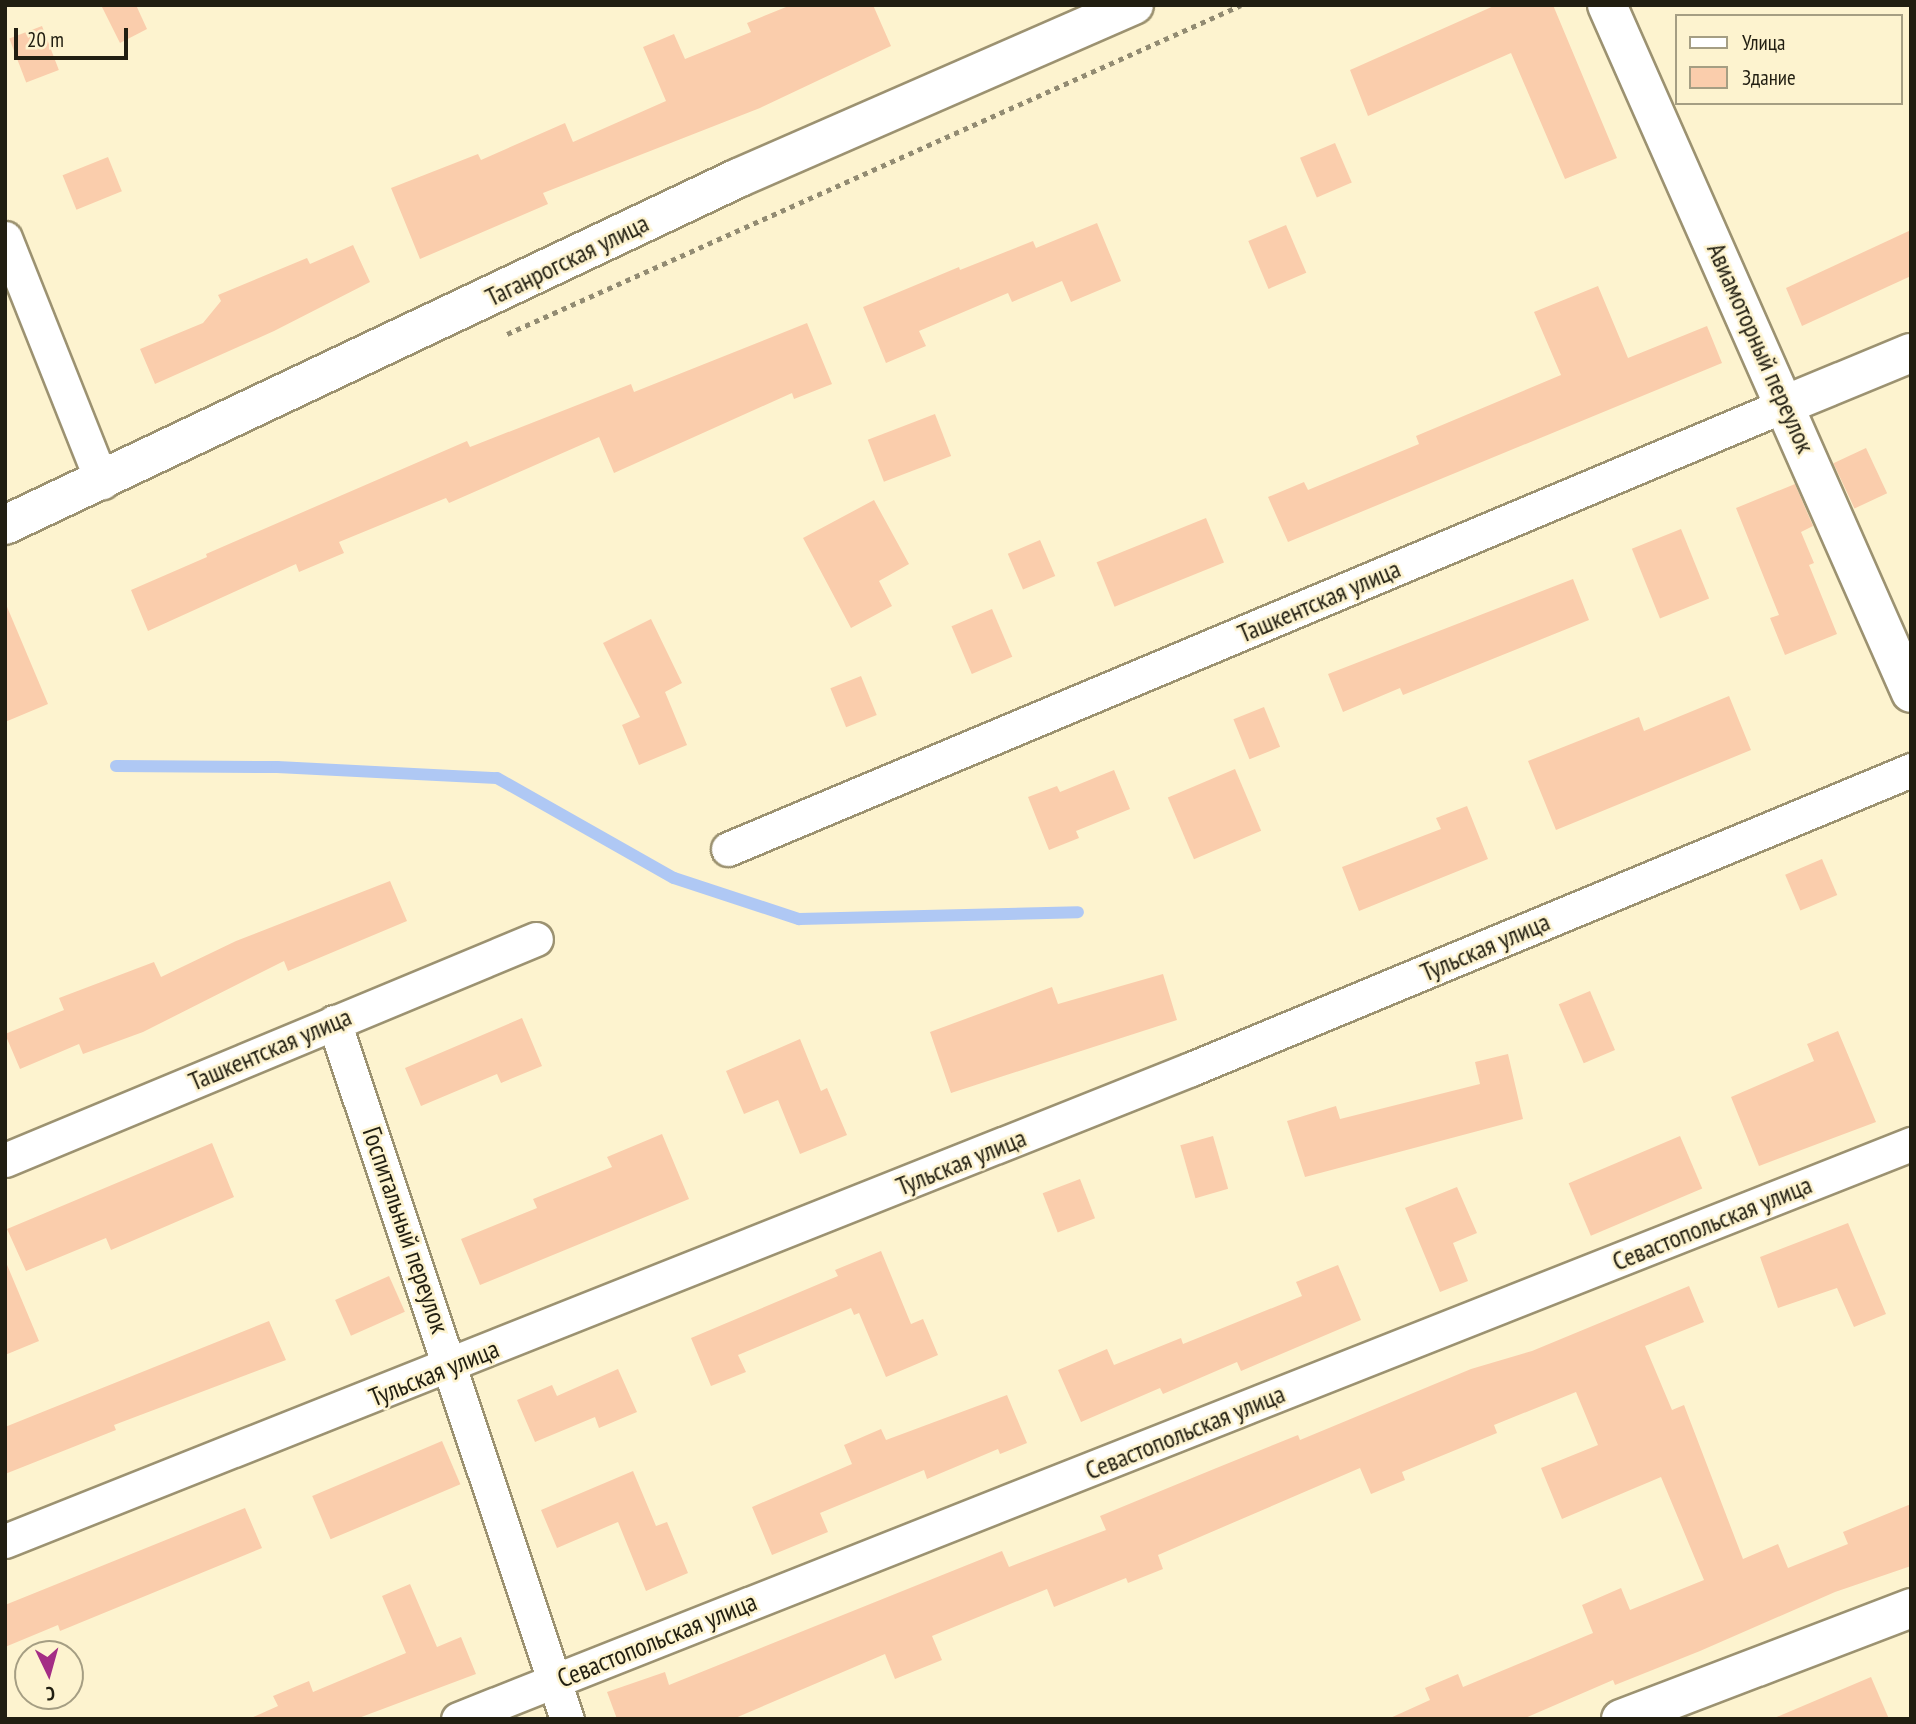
<!DOCTYPE html>
<html>
<head>
<meta charset="utf-8">
<style>
	body { margin:0 }
	#map { position:relative; width:1916px; height:1724px; overflow:hidden; background:#fdf3cf; font-family:"PT Sans Narrow",sans-serif }
	div>[style] { position:absolute }
	.stream>* { height:12px; margin:-6px; padding:0 6px; transform-origin:6px; border-radius:6px; background:#afc8f4 }
	.building>* { inset:0; background:#facdac; transform-origin:0 0 }
	.path>* { height:4.5px; margin-top:-2.25px; transform-origin:0; background:repeating-linear-gradient(90deg,#928b72 0 5px,transparent 0 10px) }
	.roads { filter:drop-shadow(2px 0 #9c9271) drop-shadow(-2px 0 #9c9271) drop-shadow(0 2px #9c9271) drop-shadow(0 -2px #9c9271) }
	.street>* { height:33px; margin:-16.5px; padding:0 16.5px; transform-origin:16.5px; border-radius:16.5px; background:#fff }
	.secondary>* { height:38px; margin:-19px; padding:0 19px; transform-origin:19px; border-radius:19px; background:#fff }
	.primary>* { height:38px; margin:-19px; padding:0 19px; transform-origin:19px; border-radius:19px; background:#fff }
	span { translate:-50% -50%; white-space:nowrap; text-align:center; line-height:1.15; -webkit-text-stroke:5px #fdf3cf; paint-order:stroke }
	.street-label { font-size:26px; color:#211e11 }
	.frame { position:absolute; inset:0; border:7px solid #211e11; pointer-events:none }
	.legend { position:absolute; left:1675px; top:14px; width:228px; height:91px; box-sizing:border-box; background:#fdf3cf; border:2px solid #a59e83; margin:0; padding:9px 12px; list-style:none; font-size:21px; color:#211e11 }
	.legend li { display:flex; align-items:center; gap:14px; height:35px }
	.legend b { width:35px; border:2px solid #a59e83 }
	.north { position:absolute; left:14px; top:1640px; width:70px; height:70px; box-sizing:border-box; background:#fdf3cf; border:2px solid #a59e83; border-radius:50%; rotate:175deg; font-size:19px; font-weight:700; line-height:28px; text-align:center; color:#211e11 }
	.north::after { content:''; display:block; margin:auto; width:24px; height:32px; background:#a42d85; clip-path:polygon(50% 0,100% 100%,50% 72%,0 100%) }
	.scale { position:absolute; left:14px; top:28px; width:114px; height:32px; box-sizing:border-box; border:4px solid #211e11; border-top:0; padding-left:9px; font-size:21px; line-height:24px; white-space:nowrap; color:#211e11; -webkit-text-stroke:5px #fdf3cf; paint-order:stroke }
</style>
</head>
<body>
<div id="map">
	<div class="stream">
		<div style="left:116px;top:766px;width:161px;rotate:0.4deg"></div>
		<div style="left:277px;top:767px;width:220px;rotate:2.9deg"></div>
		<div style="left:497px;top:778px;width:203px;rotate:29.5deg"></div>
		<div style="left:674px;top:878px;width:132px;rotate:18.2deg"></div>
		<div style="left:799px;top:919px;width:279px;rotate:-1.4deg"></div>
	</div>
	<div class="building">
		<div style="clip-path:polygon(101px 5px,136px 5px,147px 29px,120px 43px)"></div>
		<div style="clip-path:polygon(791px 5px,873px 5px,891px 46px,760px 108px,543px 193px,548px 204px,420px 259px,391px 188px,478px 154px,481px 160px,565px 123px,573px 142px,666px 101px,643px 47px,674px 34px,685px 59px,751px 32px,747px 23px)"></div>
		<div style="clip-path:polygon(1496px 5px,1553px 5px,1617px 158px,1565px 179px,1511px 53px,1368px 116px,1350px 70px)"></div>
		<div style="left:42px;top:26px;width:47px;height:35px;rotate:69deg"></div>
		<div style="left:1335px;top:143px;width:43px;height:38px;rotate:67deg"></div>
		<div style="left:108px;top:157px;width:37px;height:49px;rotate:68deg"></div>
		<div style="clip-path:polygon(1097px 223px,1121px 281px,1071px 302px,1062px 281px,1012px 302px,1008px 293px,919px 331px,926px 346px,886px 363px,863px 307px,959px 267px,960px 270px,1033px 241px,1036px 248px)"></div>
		<div style="left:1286px;top:225px;width:52px;height:41px;rotate:67deg"></div>
		<div style="clip-path:polygon(1911px 230px,1911px 276px,1802px 326px,1786px 288px)"></div>
		<div style="clip-path:polygon(353px 245px,370px 282px,274px 331px,155px 384px,140px 349px,203px 323px,221px 301px,218px 295px,307px 258px,310px 264px)"></div>
		<div style="clip-path:polygon(1598px 286px,1628px 358px,1707px 326px,1722px 363px,1288px 542px,1268px 497px,1304px 482px,1308px 490px,1419px 444px,1416px 436px,1561px 375px,1534px 312px)"></div>
		<div style="clip-path:polygon(807px 323px,832px 384px,794px 399px,792px 393px,614px 473px,599px 437px,449px 503px,446px 498px,339px 542px,344px 553px,299px 572px,296px 564px,148px 631px,131px 590px,207px 557px,206px 554px,467px 441px,470px 447px,631px 384px,634px 392px)"></div>
		<div style="left:935px;top:414px;width:45px;height:72px;rotate:69deg"></div>
		<div style="left:1866px;top:448px;width:50px;height:36px;rotate:65deg"></div>
		<div style="clip-path:polygon(1795px 484px,1813px 526px,1801px 532px,1814px 563px,1809px 565px,1837px 634px,1785px 655px,1770px 618px,1779px 615px,1736px 508px)"></div>
		<div style="clip-path:polygon(874px 500px,909px 564px,879px 581px,892px 606px,851px 628px,803px 538px)"></div>
		<div style="left:1206px;top:518px;width:48px;height:118px;rotate:68deg"></div>
		<div style="left:1681px;top:529px;width:75px;height:53px;rotate:68deg"></div>
		<div style="left:1040px;top:540px;width:39px;height:35px;rotate:67deg"></div>
		<div style="clip-path:polygon(1573px 579px,1589px 620px,1403px 695px,1400px 688px,1343px 712px,1328px 674px)"></div>
		<div style="clip-path:polygon(5px 602px,48px 704px,5px 722px)"></div>
		<div style="left:992px;top:609px;width:52px;height:44px;rotate:67deg"></div>
		<div style="clip-path:polygon(651px 619px,682px 683px,665px 692px,687px 745px,639px 765px,622px 725px,640px 717px,603px 643px)"></div>
		<div style="left:861px;top:676px;width:42px;height:33px;rotate:68deg"></div>
		<div style="clip-path:polygon(1729px 696px,1751px 750px,1556px 830px,1528px 761px,1639px 717px,1644px 731px)"></div>
		<div style="left:1264px;top:707px;width:43px;height:33px;rotate:68deg"></div>
		<div style="left:1235px;top:769px;width:67px;height:73px;rotate:67deg"></div>
		<div style="clip-path:polygon(1114px 770px,1130px 809px,1076px 831px,1079px 838px,1049px 850px,1028px 797px,1057px 786px,1060px 792px)"></div>
		<div style="clip-path:polygon(1467px 806px,1488px 859px,1359px 911px,1342px 867px,1441px 829px,1436px 818px)"></div>
		<div style="left:1822px;top:859px;width:39px;height:40px;rotate:67deg"></div>
		<div style="clip-path:polygon(390px 881px,407px 921px,288px 971px,284px 961px,143px 1032px,83px 1054px,79px 1044px,20px 1069px,5px 1034px,64px 1010px,59px 998px,154px 962px,161px 977px,236px 941px)"></div>
		<div style="clip-path:polygon(1163px 974px,1177px 1020px,951px 1093px,930px 1032px,1052px 987px,1058px 1004px)"></div>
		<div style="left:1590px;top:991px;width:64px;height:34px;rotate:67deg"></div>
		<div style="clip-path:polygon(522px 1018px,542px 1066px,501px 1083px,497px 1074px,421px 1106px,405px 1068px)"></div>
		<div style="clip-path:polygon(1838px 1031px,1876px 1122px,1759px 1166px,1731px 1097px,1814px 1061px,1807px 1044px)"></div>
		<div style="clip-path:polygon(800px 1039px,821px 1091px,827px 1088px,847px 1135px,800px 1154px,778px 1100px,744px 1114px,726px 1071px)"></div>
		<div style="clip-path:polygon(1508px 1054px,1523px 1119px,1305px 1177px,1287px 1121px,1336px 1106px,1340px 1119px,1480px 1084px,1475px 1062px)"></div>
		<div style="clip-path:polygon(662px 1134px,689px 1199px,480px 1285px,461px 1239px,537px 1208px,533px 1199px,612px 1167px,607px 1157px)"></div>
		<div style="left:1213px;top:1136px;width:55px;height:34px;rotate:74deg"></div>
		<div style="left:1680px;top:1136px;width:57px;height:121px;rotate:67deg"></div>
		<div style="clip-path:polygon(212px 1143px,234px 1197px,111px 1250px,106px 1238px,26px 1271px,7px 1229px)"></div>
		<div style="left:1080px;top:1179px;width:42px;height:40px;rotate:69deg"></div>
		<div style="clip-path:polygon(1457px 1187px,1477px 1233px,1453px 1243px,1468px 1281px,1440px 1292px,1405px 1208px)"></div>
		<div style="clip-path:polygon(1848px 1223px,1886px 1314px,1854px 1327px,1837px 1288px,1778px 1308px,1760px 1257px)"></div>
		<div style="clip-path:polygon(881px 1251px,911px 1324px,923px 1319px,938px 1355px,886px 1377px,859px 1313px,854px 1315px,851px 1308px,738px 1355px,746px 1372px,711px 1386px,691px 1338px,838px 1276px,835px 1270px)"></div>
		<div style="clip-path:polygon(5px 1260px,39px 1341px,5px 1355px)"></div>
		<div style="clip-path:polygon(1338px 1265px,1361px 1320px,1241px 1371px,1237px 1362px,1163px 1394px,1160px 1388px,1081px 1422px,1058px 1370px,1107px 1349px,1114px 1365px,1181px 1338px,1183px 1344px,1302px 1296px,1296px 1282px)"></div>
		<div style="left:389px;top:1276px;width:39px;height:59px;rotate:66deg"></div>
		<div style="clip-path:polygon(1689px 1286px,1704px 1322px,1645px 1346px,1672px 1410px,1684px 1405px,1743px 1559px,1778px 1544px,1788px 1568px,1848px 1544px,1843px 1532px,1911px 1504px,1911px 1566px,1835px 1592px,1700px 1651px,1615px 1685px,1613px 1680px,1523px 1719px,1388px 1719px,1430px 1700px,1425px 1688px,1458px 1674px,1463px 1687px,1593px 1633px,1582px 1605px,1621px 1588px,1630px 1610px,1704px 1580px,1661px 1477px,1562px 1519px,1541px 1468px,1598px 1445px,1576px 1392px,1494px 1425px,1497px 1433px,1402px 1472px,1405px 1480px,1371px 1494px,1360px 1468px,1158px 1555px,1163px 1569px,1128px 1583px,1126px 1578px,1054px 1607px,1047px 1589px,932px 1636px,942px 1660px,895px 1679px,885px 1654px,733px 1719px,617px 1719px,607px 1692px,665px 1672px,669px 1685px,1002px 1551px,1009px 1567px,1106px 1530px,1100px 1516px,1214px 1469px,1298px 1435px,1300px 1440px,1471px 1369px,1532px 1351px)"></div>
		<div style="clip-path:polygon(269px 1321px,286px 1360px,114px 1425px,116px 1430px,5px 1474px,5px 1427px)"></div>
		<div style="clip-path:polygon(618px 1369px,637px 1412px,599px 1428px,595px 1417px,535px 1442px,517px 1400px,552px 1385px,557px 1396px)"></div>
		<div style="clip-path:polygon(1007px 1395px,1027px 1443px,1000px 1454px,998px 1449px,927px 1479px,924px 1470px,820px 1513px,828px 1532px,772px 1555px,752px 1507px,852px 1464px,844px 1445px,881px 1429px,886px 1440px)"></div>
		<div style="left:442px;top:1441px;width:47px;height:141px;rotate:67deg"></div>
		<div style="clip-path:polygon(633px 1471px,656px 1526px,667px 1522px,688px 1573px,646px 1591px,618px 1522px,557px 1548px,541px 1510px)"></div>
		<div style="clip-path:polygon(245px 1508px,262px 1548px,60px 1631px,58px 1625px,5px 1647px,5px 1605px)"></div>
		<div style="clip-path:polygon(410px 1584px,437px 1647px,461px 1637px,476px 1674px,356px 1719px,249px 1719px,278px 1706px,273px 1696px,309px 1681px,313px 1692px,406px 1653px,382px 1596px)"></div>
		<div style="clip-path:polygon(1871px 1677px,1889px 1719px,1772px 1719px)"></div>
	</div>
	<div class="path">
		<div style="left:507px;top:334px;width:804px;rotate:-24.14deg"></div>
	</div>
	<div class="roads">
		<div class="street">
			<div style="left:5px;top:238px;width:263px;rotate:68.3deg"></div>
			<div style="left:728px;top:849px;width:1149px;rotate:-22.79deg"></div>
			<div style="left:334px;top:1022px;width:735px;rotate:71.52deg"></div>
			<div style="left:5px;top:1160px;width:575px;rotate:-22.6deg"></div>
			<div style="left:5px;top:1541px;width:1276px;rotate:-21.7deg"></div>
			<div style="left:1191px;top:1069px;width:780px;rotate:-22.55deg"></div>
			<div style="left:458px;top:1719px;width:1563px;rotate:-21.59deg"></div>
		</div>
		<div class="secondary">
			<div style="left:1607px;top:5px;width:752px;rotate:66.16deg"></div>
			<div style="left:1787px;top:404px;width:134px;rotate:-22.4deg"></div>
			<div style="left:1621px;top:1719px;width:311px;rotate:-20.9deg"></div>
		</div>
		<div class="primary">
			<div style="left:5px;top:525px;width:811px;rotate:-25.33deg"></div>
			<div style="left:738px;top:178px;width:432px;rotate:-23.6deg"></div>
		</div>
	</div>
	<div class="street-label">
		<span style="left:567px;top:260px;rotate:-26deg">Таганрогская улица</span>
		<span style="left:1761px;top:348px;rotate:66deg">Авиамоторный переулок</span>
		<span style="left:1319px;top:601px;rotate:-23deg">Ташкентская улица</span>
		<span style="left:1485px;top:947px;rotate:-23deg">Тульская улица</span>
		<span style="left:270px;top:1049px;rotate:-23deg">Ташкентская улица</span>
		<span style="left:961px;top:1162px;rotate:-22deg">Тульская улица</span>
		<span style="left:1712px;top:1223px;rotate:-22deg">Севастопольская улица</span>
		<span style="left:406px;top:1230px;rotate:71deg">Госпитальный переулок</span>
		<span style="left:434px;top:1373px;rotate:-22deg">Тульская улица</span>
		<span style="left:1185px;top:1432px;rotate:-22deg">Севастопольская улица</span>
		<span style="left:657px;top:1640px;rotate:-22deg">Севастопольская улица</span>
	</div>
	<div class="frame"></div>
	<ul class="legend">
	<li><b style="height:9px;background:#fff"></b>Улица</li>
	<li><b style="height:19px;background:#facdac"></b>Здание</li>
	</ul>
	<div class="north">С</div>
	<div class="scale">20 m</div>
</div>
</body>
</html>
